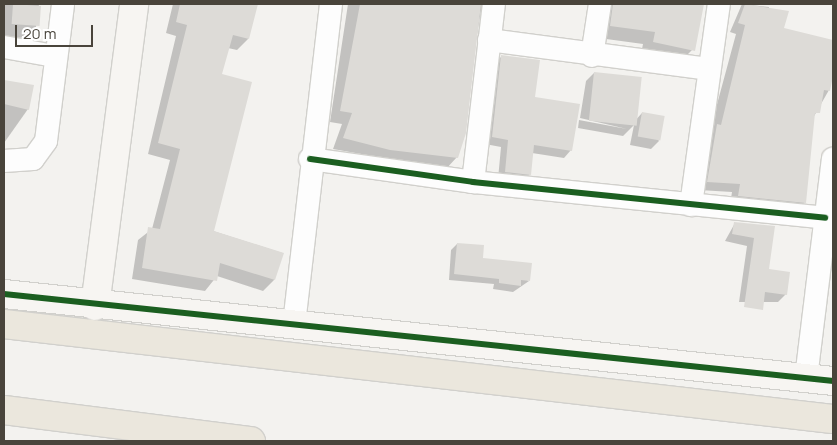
<!DOCTYPE html>
<html>
<head>
<meta charset="utf-8">
<style>
	body { margin:0 }
	#map { position:relative; width:837px; height:445px; overflow:hidden; background:#f3f2ef; font-family:Manrope,sans-serif }
	div>[style] { position:absolute }
	.shadow>* { inset:0; background:#0003 }
	.building>* { inset:0; background:#dddbd7; transform-origin:0 0 }
	.roads { filter:drop-shadow(1px 0 #d1d0cc) drop-shadow(-1px 0 #d1d0cc) drop-shadow(0 1px #d1d0cc) drop-shadow(0 -1px #d1d0cc) }
	.street>* { height:22px; margin:-11px; padding:0 11px; transform-origin:11px; border-radius:11px; background:#fdfdfd }
	.secondary>* { height:28px; margin:-14px; padding:0 14px; transform-origin:14px; border-radius:14px; background:#f7f5f2 }
	.highway>* { height:28px; margin:-14px; padding:0 14px; transform-origin:14px; border-radius:14px; background:#ebe7dd }
	.cycleway>* { height:6px; margin:-3px; padding:0 3px; transform-origin:3px; border-radius:3px; background:#1b5e20 }
	span { translate:-50% -50%; white-space:nowrap; text-align:center; line-height:1.15; -webkit-text-stroke:5px #fff; paint-order:stroke }
	.frame { position:absolute; inset:0; border:5px solid #49443b; pointer-events:none }
	.scale { position:absolute; left:15px; top:25px; width:78px; height:22px; box-sizing:border-box; border:2px solid #49443b; border-top:0; padding-left:6px; font-size:15px; line-height:18px; white-space:nowrap; color:#49443b; -webkit-text-stroke:4px #fff; paint-order:stroke }
</style>
</head>
<body>
<div id="map">
	<div class="shadow">
		<div style="clip-path:polygon(4px 4px,39px 4px,36px 27px,26px 38px,4px 37px)"></div>
		<div style="clip-path:polygon(173px 4px,253px 4px,248px 39px,237px 50px,228px 48px,220px 75px,213px 231px,282px 253px,274px 280px,263px 291px,217px 276px,205px 291px,132px 279px,138px 240px,152px 229px,170px 160px,148px 154px,176px 36px,166px 33px)"></div>
		<div style="clip-path:polygon(348px 4px,482px 4px,457px 157px,446px 169px,333px 149px,342px 124px,330px 122px)"></div>
		<div style="clip-path:polygon(605px 4px,703px 4px,694px 48px,682px 60px,641px 54px,643px 44px,599px 38px)"></div>
		<div style="clip-path:polygon(742px 4px,769px 7px,759px 109px,797px 33px,833px 41px,829px 90px,813px 118px,805px 202px,796px 211px,730px 205px,732px 192px,699px 190px,709px 134px,736px 34px,730px 32px)"></div>
		<div style="clip-path:polygon(502px 56px,571px 150px,564px 158px,532px 153px,530px 174px,522px 182px,498px 179px,501px 147px,485px 144px,494px 64px)"></div>
		<div style="clip-path:polygon(594px 73px,640px 78px,632px 124px,642px 113px,659px 141px,651px 149px,630px 145px,634px 125px,623px 136px,578px 128px,579px 120px,627px 129px,580px 118px,586px 81px)"></div>
		<div style="clip-path:polygon(4px 81px,32px 86px,28px 109px,4px 143px)"></div>
		<div style="clip-path:polygon(735px 223px,774px 227px,767px 270px,786px 294px,778px 302px,739px 302px,747px 246px,725px 241px)"></div>
		<div style="clip-path:polygon(457px 244px,482px 259px,529px 281px,513px 292px,493px 289px,494px 284px,449px 280px,451px 250px)"></div>
	</div>
	<div class="building">
		<div style="left:13px;top:4px;width:28px;height:20px;rotate:4deg"></div>
		<div style="clip-path:polygon(180px 4px,258px 4px,249px 39px,233px 35px,222px 74px,252px 82px,214px 231px,284px 253px,275px 280px,220px 263px,217px 281px,142px 268px,148px 227px,160px 229px,180px 149px,158px 143px,187px 25px,176px 22px)"></div>
		<div style="clip-path:polygon(360px 4px,481px 4px,466px 133px,458px 158px,390px 150px,343px 138px,352px 113px,340px 111px)"></div>
		<div style="clip-path:polygon(613px 4px,704px 4px,695px 51px,653px 42px,655px 32px,610px 26px)"></div>
		<div style="clip-path:polygon(745px 4px,789px 11px,784px 28px,833px 40px,833px 76px,830px 91px,824px 90px,820px 113px,815px 113px,806px 203px,738px 196px,740px 184px,707px 182px,717px 124px,721px 125px,745px 25px,738px 23px)"></div>
		<div style="clip-path:polygon(501px 55px,540px 60px,535px 97px,580px 104px,572px 151px,534px 145px,531px 175px,505px 172px,508px 140px,492px 137px)"></div>
		<div style="left:594px;top:72px;width:48px;height:49px;rotate:6deg"></div>
		<div style="clip-path:polygon(4px 80px,34px 85px,29px 110px,4px 104px)"></div>
		<div style="left:642px;top:112px;width:23px;height:25px;rotate:10deg"></div>
		<div style="clip-path:polygon(734px 222px,775px 226px,769px 269px,790px 272px,787px 295px,765px 292px,763px 310px,744px 307px,754px 238px,732px 234px)"></div>
		<div style="clip-path:polygon(457px 243px,484px 245px,483px 258px,532px 263px,530px 281px,521px 280px,521px 286px,499px 283px,499px 279px,454px 274px)"></div>
	</div>
	<div class="roads">
		<div class="street">
			<div style="left:489px;top:40px;width:221px;rotate:7.5deg"></div>
			<div style="left:4px;top:47px;width:51px;rotate:10.2deg"></div>
			<div style="left:592px;top:56px;width:53px;rotate:-81.3deg"></div>
			<div style="left:310px;top:159px;width:165px;rotate:8deg"></div>
			<div style="left:473px;top:182px;width:354px;rotate:5.8deg"></div>
			<div style="left:4px;top:161px;width:29px;rotate:-4deg"></div>
			<div style="left:33px;top:159px;width:22px;rotate:-54deg"></div>
			<div style="left:46px;top:141px;width:138px;rotate:-82.9deg"></div>
			<div style="left:473px;top:182px;width:179px;rotate:-83.3deg"></div>
			<div style="left:691px;top:205px;width:203px;rotate:-82.1deg"></div>
			<div style="left:294px;top:324px;width:322px;rotate:-83.4deg"></div>
			<div style="left:806px;top:378px;width:221px;rotate:-83deg"></div>
		</div>
		<div class="secondary">
			<div style="left:4px;top:294px;width:834px;rotate:5.99deg"></div>
			<div style="left:95px;top:306px;width:305px;rotate:-82.6deg"></div>
		</div>
		<div class="highway">
			<div style="left:4px;top:324px;width:834px;rotate:6.54deg"></div>
			<div style="left:4px;top:410px;width:249px;rotate:7.2deg"></div>
		</div>
	</div>
	<div class="cycleway">
		<div style="left:310px;top:159px;width:165px;rotate:8deg"></div>
		<div style="left:473px;top:182px;width:354px;rotate:5.8deg"></div>
		<div style="left:4px;top:294px;width:834px;rotate:5.99deg"></div>
	</div>
	<div class="frame"></div>
	<div class="scale">20 m</div>
</div>
</body>
</html>
